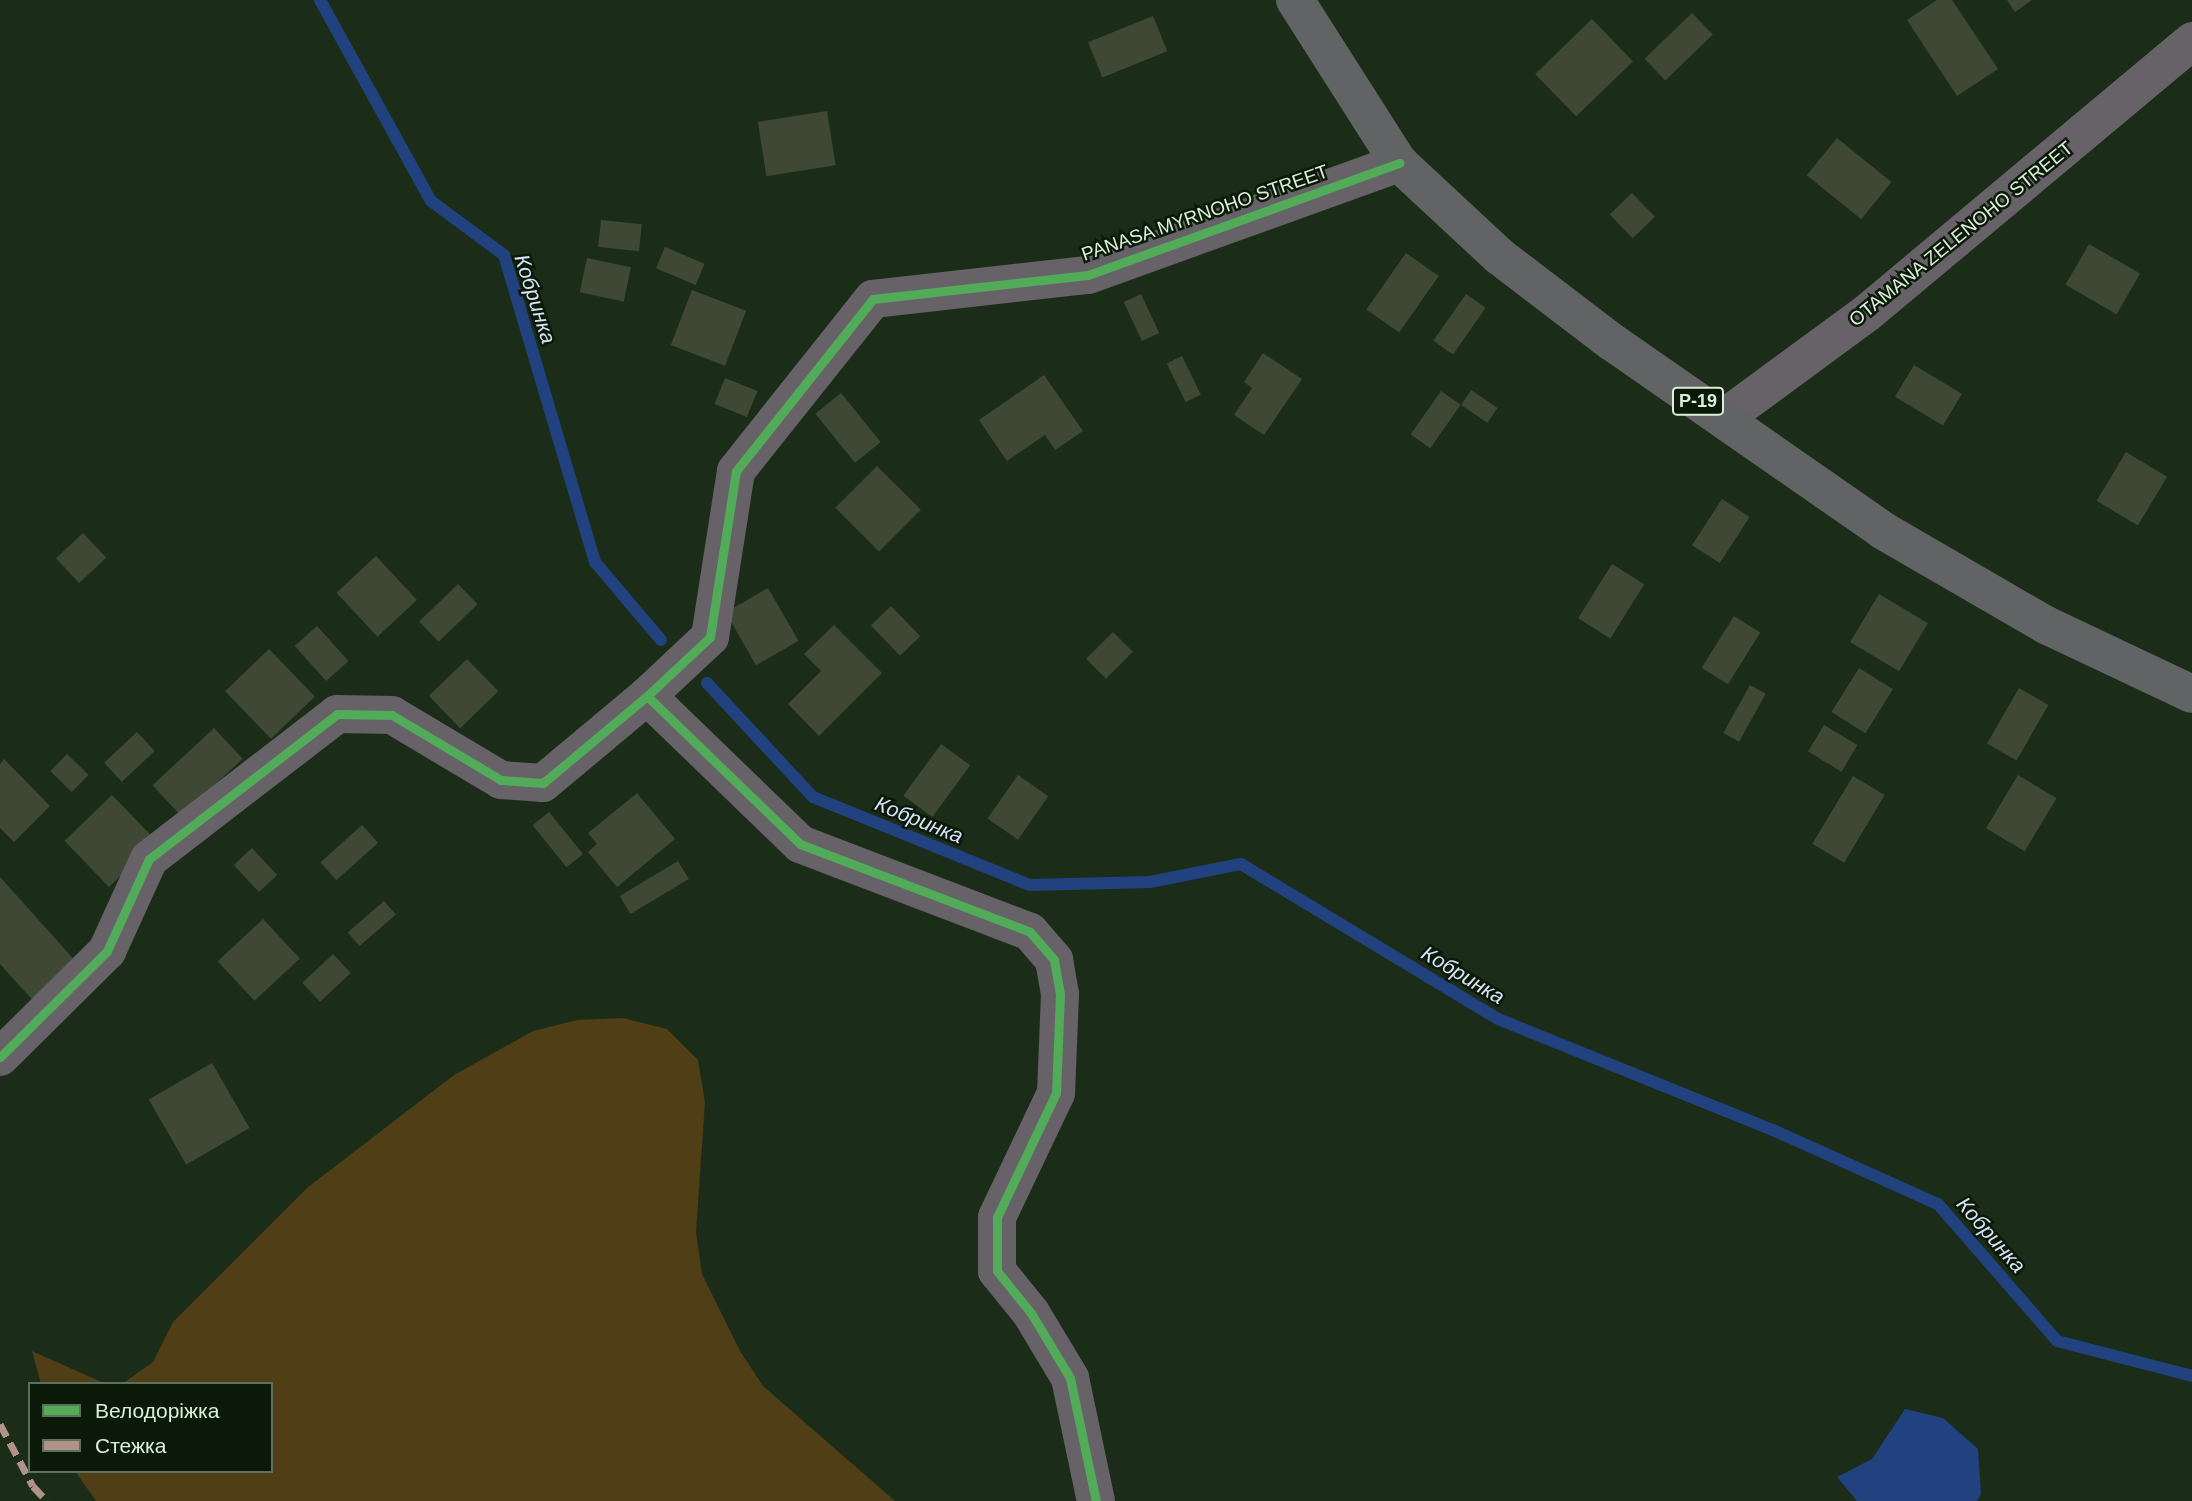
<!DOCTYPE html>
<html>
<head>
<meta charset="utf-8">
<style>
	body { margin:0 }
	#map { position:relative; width:2192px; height:1501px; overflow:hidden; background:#1b2d19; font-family:Helvetica,sans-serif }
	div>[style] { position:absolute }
	.green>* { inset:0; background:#4f3e16 }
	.water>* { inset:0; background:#21427e }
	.stream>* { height:12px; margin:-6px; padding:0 6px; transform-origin:6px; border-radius:6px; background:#21427e }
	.building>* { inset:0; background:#3e4835; transform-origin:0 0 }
	.minor>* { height:38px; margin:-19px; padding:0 19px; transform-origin:19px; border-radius:19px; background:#676268 }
	.major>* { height:38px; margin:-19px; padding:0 19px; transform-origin:19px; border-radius:19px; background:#626364 }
	.quiet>* { height:7px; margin-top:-3.5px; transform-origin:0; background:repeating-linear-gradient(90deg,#af9288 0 14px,transparent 0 21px) }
	.cycleway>* { height:9px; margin:-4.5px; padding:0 4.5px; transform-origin:4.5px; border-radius:4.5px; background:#51ab58 }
	span { translate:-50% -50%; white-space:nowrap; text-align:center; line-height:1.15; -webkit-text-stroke:5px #0b1909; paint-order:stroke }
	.shield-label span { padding:2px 5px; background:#0b1909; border:2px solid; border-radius:5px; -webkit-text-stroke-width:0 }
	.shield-label { font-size:18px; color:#dbefd9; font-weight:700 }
	.street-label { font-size:19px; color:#dbefd9 }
	.water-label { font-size:21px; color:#d8e3f7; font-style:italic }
	.legend { position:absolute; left:28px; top:1382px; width:245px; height:91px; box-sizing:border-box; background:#0b1909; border:2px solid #5e6f5c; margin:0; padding:9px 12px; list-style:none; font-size:21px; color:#dbefd9 }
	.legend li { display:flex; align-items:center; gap:14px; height:35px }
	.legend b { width:35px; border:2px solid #5e6f5c }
</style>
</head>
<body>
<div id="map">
	<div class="green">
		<div style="clip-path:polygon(623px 1018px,667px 1029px,698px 1060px,705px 1102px,696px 1232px,702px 1274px,740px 1351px,763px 1386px,895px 1501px,96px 1501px,75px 1471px,271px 1471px,271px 1384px,122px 1384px,153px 1362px,173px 1322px,307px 1188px,454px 1075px,533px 1031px,577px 1020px)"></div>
		<div style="clip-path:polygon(32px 1351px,106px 1384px,41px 1384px)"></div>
	</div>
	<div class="water">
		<div style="clip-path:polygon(1905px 1409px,1943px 1418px,1978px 1449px,1981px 1494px,1977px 1501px,1857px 1501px,1837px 1477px,1872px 1459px)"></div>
	</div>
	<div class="stream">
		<div style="left:320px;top:0;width:230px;rotate:61.1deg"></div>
		<div style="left:431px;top:201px;width:91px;rotate:36.5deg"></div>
		<div style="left:504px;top:255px;width:320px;rotate:73.5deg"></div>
		<div style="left:595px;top:562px;width:102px;rotate:49.8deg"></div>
		<div style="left:707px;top:683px;width:156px;rotate:47.1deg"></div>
		<div style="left:813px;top:797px;width:234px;rotate:22.1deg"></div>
		<div style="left:1030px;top:885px;width:120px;rotate:-1.4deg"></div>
		<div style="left:1150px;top:882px;width:93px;rotate:-11.2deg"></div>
		<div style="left:1241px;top:864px;width:300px;rotate:31.1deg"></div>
		<div style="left:1498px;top:1019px;width:297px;rotate:22deg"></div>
		<div style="left:1773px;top:1130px;width:181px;rotate:24.2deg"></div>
		<div style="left:1938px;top:1204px;width:181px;rotate:49deg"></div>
		<div style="left:2057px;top:1341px;width:139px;rotate:14.5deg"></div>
	</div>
	<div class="building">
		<div style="clip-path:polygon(1937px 0,1952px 0,1998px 69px,1957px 96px,1907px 20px)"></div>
		<div style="clip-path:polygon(2007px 0,2032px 0,2015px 12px)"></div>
		<div style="left:1692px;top:13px;width:30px;height:66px;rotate:46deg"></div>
		<div style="left:1153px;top:16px;width:38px;height:70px;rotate:68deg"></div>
		<div style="left:1592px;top:19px;width:59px;height:79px;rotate:46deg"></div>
		<div style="left:827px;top:111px;width:55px;height:70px;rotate:81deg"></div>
		<div style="left:1837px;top:138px;width:70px;height:48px;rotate:39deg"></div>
		<div style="left:1632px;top:193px;width:33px;height:31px;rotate:46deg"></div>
		<div style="left:601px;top:220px;width:41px;height:27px;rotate:6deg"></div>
		<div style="left:2089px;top:244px;width:59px;height:47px;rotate:30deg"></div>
		<div style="left:665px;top:247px;width:43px;height:23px;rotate:23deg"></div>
		<div style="left:1406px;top:253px;width:40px;height:69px;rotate:35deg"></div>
		<div style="left:587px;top:258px;width:45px;height:35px;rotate:12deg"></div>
		<div style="left:692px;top:290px;width:58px;height:59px;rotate:21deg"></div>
		<div style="left:1141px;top:294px;width:43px;height:19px;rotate:65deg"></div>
		<div style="left:1466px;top:294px;width:24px;height:57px;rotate:35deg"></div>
		<div style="clip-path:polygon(1263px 353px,1302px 379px,1264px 435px,1234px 415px,1252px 388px,1244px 382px)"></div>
		<div style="left:1182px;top:356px;width:43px;height:17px;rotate:64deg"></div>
		<div style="left:1914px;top:365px;width:56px;height:37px;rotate:31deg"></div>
		<div style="clip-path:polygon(1044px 375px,1083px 431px,1055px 450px,1045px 435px,1007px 461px,979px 420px)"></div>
		<div style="left:725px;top:378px;width:35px;height:28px;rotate:22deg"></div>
		<div style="left:1471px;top:390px;width:32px;height:18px;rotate:34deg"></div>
		<div style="left:1441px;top:391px;width:24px;height:53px;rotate:35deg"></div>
		<div style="left:841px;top:393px;width:63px;height:33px;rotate:51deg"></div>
		<div style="left:2126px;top:452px;width:48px;height:57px;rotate:31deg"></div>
		<div style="left:877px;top:466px;width:62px;height:59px;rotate:45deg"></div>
		<div style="left:1722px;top:499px;width:33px;height:55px;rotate:33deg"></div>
		<div style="left:83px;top:533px;width:34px;height:37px;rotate:47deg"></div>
		<div style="left:376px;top:556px;width:60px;height:54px;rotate:47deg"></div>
		<div style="left:1612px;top:564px;width:38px;height:64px;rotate:32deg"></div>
		<div style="left:458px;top:584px;width:28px;height:54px;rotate:46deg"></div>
		<div style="left:768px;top:588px;width:61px;height:49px;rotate:60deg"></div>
		<div style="left:1879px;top:594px;width:57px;height:56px;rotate:31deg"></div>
		<div style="left:891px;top:606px;width:42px;height:28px;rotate:46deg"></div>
		<div style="left:1734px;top:616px;width:31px;height:61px;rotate:32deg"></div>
		<div style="clip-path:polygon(834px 625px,882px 673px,819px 736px,788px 704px,821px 671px,804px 654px)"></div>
		<div style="left:317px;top:626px;width:47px;height:30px;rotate:48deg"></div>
		<div style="left:1113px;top:632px;width:28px;height:38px;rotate:45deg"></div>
		<div style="left:269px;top:649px;width:66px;height:61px;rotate:46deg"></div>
		<div style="left:467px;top:659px;width:45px;height:53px;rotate:46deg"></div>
		<div style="left:1859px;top:668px;width:40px;height:52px;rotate:32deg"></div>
		<div style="left:1750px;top:685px;width:18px;height:55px;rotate:29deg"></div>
		<div style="left:2019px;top:688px;width:34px;height:64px;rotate:30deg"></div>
		<div style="left:1824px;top:725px;width:39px;height:31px;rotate:31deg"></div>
		<div style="left:214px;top:728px;width:42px;height:84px;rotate:47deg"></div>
		<div style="left:137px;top:732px;width:26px;height:45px;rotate:47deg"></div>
		<div style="left:941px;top:744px;width:36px;height:64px;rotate:36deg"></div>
		<div style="left:67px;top:754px;width:30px;height:24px;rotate:44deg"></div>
		<div style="clip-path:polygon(4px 759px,50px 806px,14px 842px,0 828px,0 764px)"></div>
		<div style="left:1018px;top:775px;width:37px;height:53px;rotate:35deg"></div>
		<div style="left:2018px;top:775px;width:45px;height:62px;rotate:31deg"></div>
		<div style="left:1853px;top:776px;width:37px;height:79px;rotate:31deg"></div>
		<div style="clip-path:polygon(637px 793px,675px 839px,617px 887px,588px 852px,597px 844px,588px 833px)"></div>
		<div style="left:112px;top:795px;width:64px;height:66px;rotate:46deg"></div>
		<div style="left:549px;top:812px;width:54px;height:21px;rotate:51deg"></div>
		<div style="left:362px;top:825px;width:24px;height:56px;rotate:48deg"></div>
		<div style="left:252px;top:848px;width:37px;height:25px;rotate:47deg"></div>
		<div style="left:678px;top:861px;width:21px;height:68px;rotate:59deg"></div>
		<div style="clip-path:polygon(0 877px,79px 965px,36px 1004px,0 964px)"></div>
		<div style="left:384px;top:901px;width:18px;height:48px;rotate:49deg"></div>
		<div style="left:263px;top:919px;width:54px;height:62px;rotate:47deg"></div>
		<div style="left:333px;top:954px;width:26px;height:42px;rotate:47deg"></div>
		<div style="left:212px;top:1063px;width:75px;height:73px;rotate:60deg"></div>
	</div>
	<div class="minor">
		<div style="left:1724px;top:418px;width:177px;rotate:-36.3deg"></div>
		<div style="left:1867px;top:313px;width:424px;rotate:-39.9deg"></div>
		<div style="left:647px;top:696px;width:213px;rotate:44deg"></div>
		<div style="left:800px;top:844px;width:246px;rotate:20.9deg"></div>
		<div style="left:1030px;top:932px;width:37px;rotate:49deg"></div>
		<div style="left:1054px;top:960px;width:35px;rotate:80deg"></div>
		<div style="left:1060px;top:994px;width:99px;rotate:92.3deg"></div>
		<div style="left:1056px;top:1093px;width:137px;rotate:115.4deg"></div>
		<div style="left:997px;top:1217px;width:54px;rotate:90deg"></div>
		<div style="left:997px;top:1271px;width:54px;rotate:51deg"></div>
		<div style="left:1031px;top:1313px;width:76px;rotate:59deg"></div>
		<div style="left:1070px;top:1378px;width:126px;rotate:78.1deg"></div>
		<div style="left:0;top:1057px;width:151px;rotate:-44.7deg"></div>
		<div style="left:107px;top:951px;width:101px;rotate:-65.5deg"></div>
		<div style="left:149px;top:859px;width:237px;rotate:-37.6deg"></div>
		<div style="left:337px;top:714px;width:55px;rotate:1deg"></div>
		<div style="left:392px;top:715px;width:127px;rotate:30.8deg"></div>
		<div style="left:501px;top:780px;width:42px;rotate:4.1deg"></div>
		<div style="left:543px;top:783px;width:136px;rotate:-39.9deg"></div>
		<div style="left:647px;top:696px;width:86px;rotate:-43.1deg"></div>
		<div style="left:710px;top:637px;width:168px;rotate:-81.1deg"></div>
		<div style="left:736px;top:471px;width:220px;rotate:-51.5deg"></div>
		<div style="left:873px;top:299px;width:216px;rotate:-6.4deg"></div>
		<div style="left:1088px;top:275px;width:331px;rotate:-19.8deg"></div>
	</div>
	<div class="major">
		<div style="left:1295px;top:0;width:193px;rotate:57.5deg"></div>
		<div style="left:1399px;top:163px;width:137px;rotate:42.9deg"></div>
		<div style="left:1499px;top:256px;width:142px;rotate:37.3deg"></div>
		<div style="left:1612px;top:342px;width:329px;rotate:34.8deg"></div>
		<div style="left:1882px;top:530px;width:190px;rotate:30.1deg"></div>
		<div style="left:2046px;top:625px;width:161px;rotate:25.3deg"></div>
	</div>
	<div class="quiet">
		<div style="left:0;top:1424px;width:70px;rotate:62deg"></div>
		<div style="left:33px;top:1486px;width:21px;rotate:47deg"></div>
	</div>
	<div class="cycleway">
		<div style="left:647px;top:696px;width:213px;rotate:44deg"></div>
		<div style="left:800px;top:844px;width:246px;rotate:20.9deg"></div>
		<div style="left:1030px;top:932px;width:37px;rotate:49deg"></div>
		<div style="left:1054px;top:960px;width:35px;rotate:80deg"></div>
		<div style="left:1060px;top:994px;width:99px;rotate:92.3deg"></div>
		<div style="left:1056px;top:1093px;width:137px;rotate:115.4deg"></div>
		<div style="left:997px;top:1217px;width:54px;rotate:90deg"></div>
		<div style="left:997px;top:1271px;width:54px;rotate:51deg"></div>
		<div style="left:1031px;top:1313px;width:76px;rotate:59deg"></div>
		<div style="left:1070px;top:1378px;width:126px;rotate:78.1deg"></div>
		<div style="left:0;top:1057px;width:151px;rotate:-44.7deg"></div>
		<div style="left:107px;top:951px;width:101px;rotate:-65.5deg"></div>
		<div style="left:149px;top:859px;width:237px;rotate:-37.6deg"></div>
		<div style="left:337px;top:714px;width:55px;rotate:1deg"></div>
		<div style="left:392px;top:715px;width:127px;rotate:30.8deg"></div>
		<div style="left:501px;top:780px;width:42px;rotate:4.1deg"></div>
		<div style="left:543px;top:783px;width:136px;rotate:-39.9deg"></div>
		<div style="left:647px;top:696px;width:86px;rotate:-43.1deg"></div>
		<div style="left:710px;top:637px;width:168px;rotate:-81.1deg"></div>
		<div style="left:736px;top:471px;width:220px;rotate:-51.5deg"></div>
		<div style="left:873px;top:299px;width:216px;rotate:-6.4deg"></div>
		<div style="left:1088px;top:275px;width:331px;rotate:-19.8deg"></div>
	</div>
	<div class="shield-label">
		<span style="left:1698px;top:401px">Р-19</span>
	</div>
	<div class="street-label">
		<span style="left:1205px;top:213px;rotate:-19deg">PANASA MYRNOHO STREET</span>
		<span style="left:1961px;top:234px;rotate:-39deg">OTAMANA ZELENOHO STREET</span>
	</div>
	<div class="water-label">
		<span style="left:535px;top:299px;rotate:72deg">Кобринка</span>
		<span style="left:919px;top:820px;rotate:22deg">Кобринка</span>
		<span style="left:1463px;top:975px;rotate:31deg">Кобринка</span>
		<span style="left:1991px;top:1235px;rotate:49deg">Кобринка</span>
	</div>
	<ul class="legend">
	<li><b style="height:9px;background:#51ab58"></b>Велодоріжка</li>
	<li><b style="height:9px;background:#af9288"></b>Стежка</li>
	</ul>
</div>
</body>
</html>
